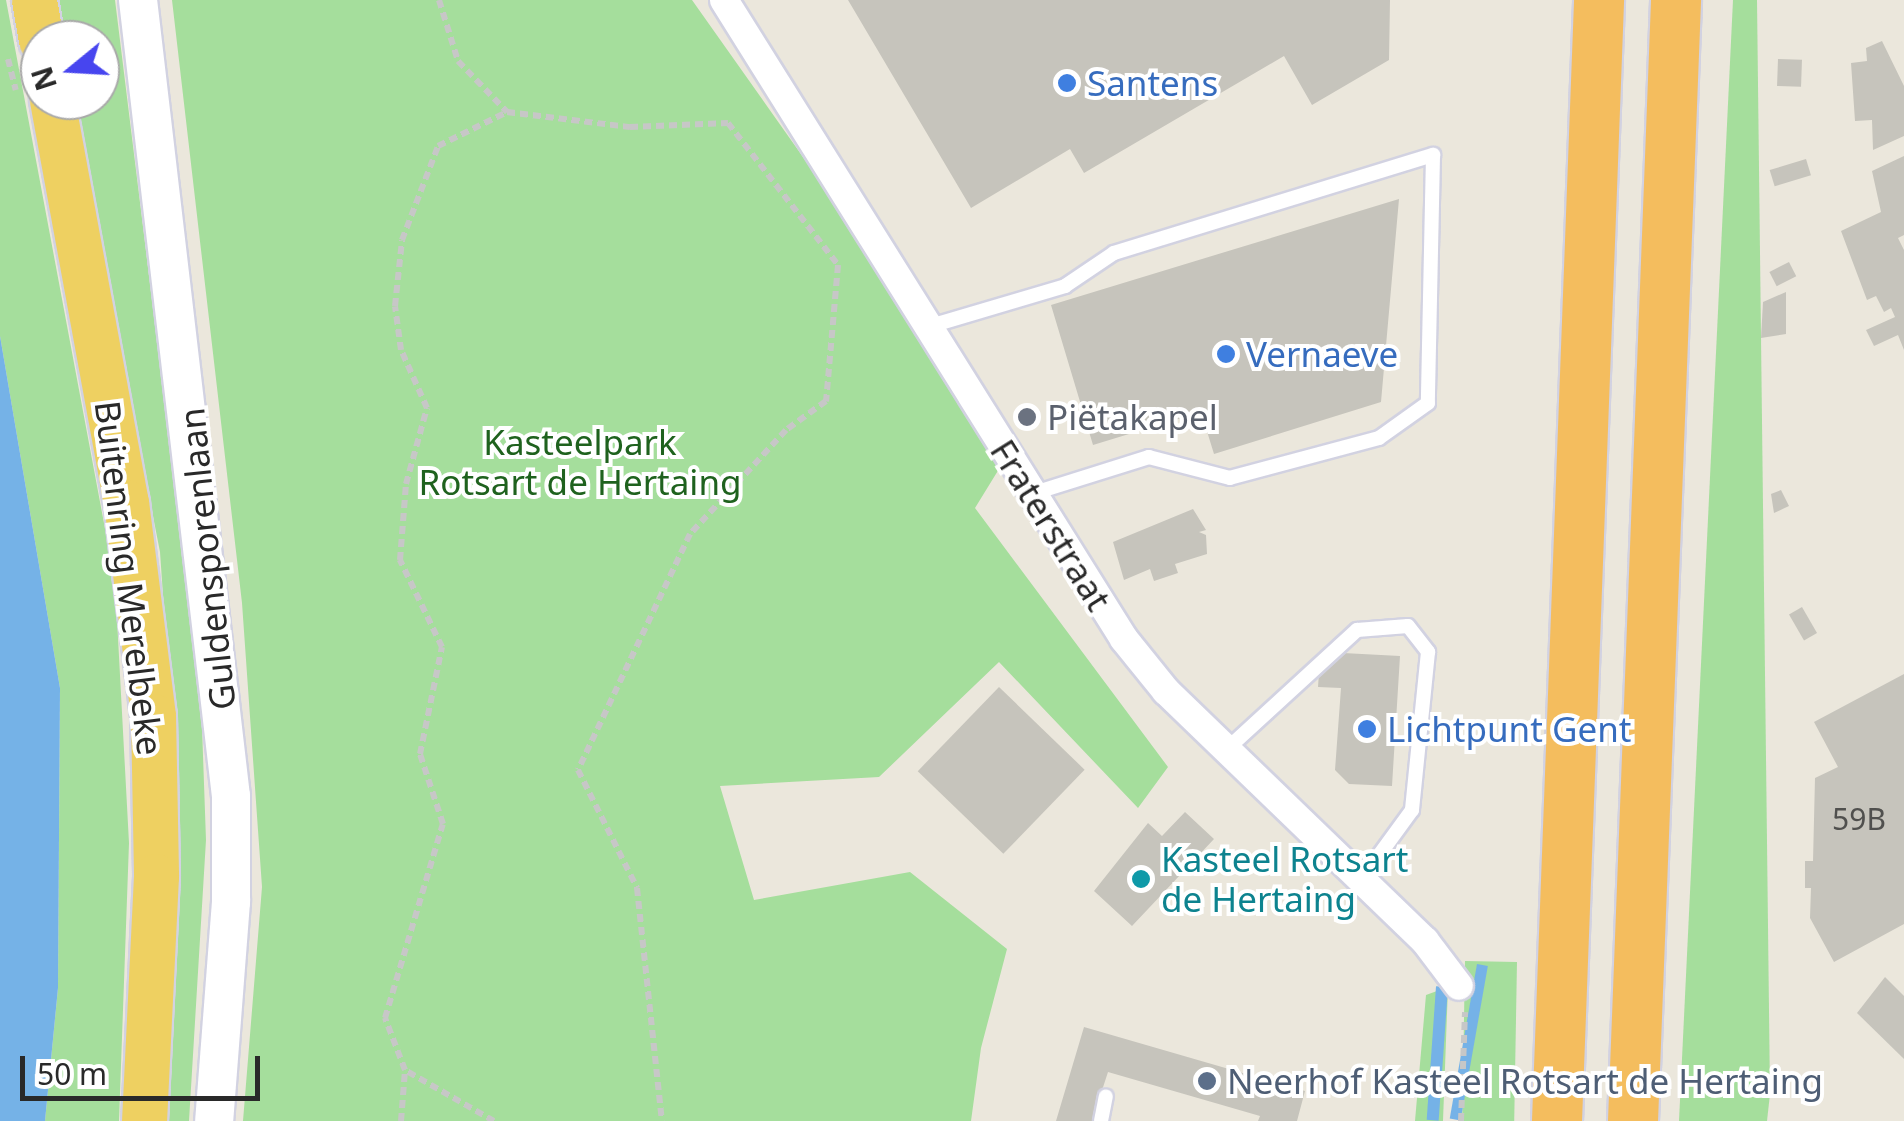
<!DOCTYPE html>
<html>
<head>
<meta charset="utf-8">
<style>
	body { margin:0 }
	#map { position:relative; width:1904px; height:1121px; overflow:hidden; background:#ebe7dc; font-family:"Noto Sans",sans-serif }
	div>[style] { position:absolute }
	.green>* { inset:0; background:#a5de9c; transform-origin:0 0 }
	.water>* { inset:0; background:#75b2e7; transform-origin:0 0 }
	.building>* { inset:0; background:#c6c4bc; transform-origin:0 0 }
	.path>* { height:6px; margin-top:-3px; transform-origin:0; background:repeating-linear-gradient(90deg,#c7c7c7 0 8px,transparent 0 13px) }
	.roads { filter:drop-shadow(2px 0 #d2d2e1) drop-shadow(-2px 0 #d2d2e1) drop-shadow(0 2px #d2d2e1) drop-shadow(0 -2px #d2d2e1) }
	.service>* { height:14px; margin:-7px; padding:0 7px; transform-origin:7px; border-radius:7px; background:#fff }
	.minor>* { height:28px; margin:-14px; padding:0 14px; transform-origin:14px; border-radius:14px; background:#fff }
	.secondary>* { height:38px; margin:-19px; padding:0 19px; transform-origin:19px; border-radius:19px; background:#fff }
	.trunk>* { height:45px; margin:-22.5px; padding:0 22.5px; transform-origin:22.5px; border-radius:22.5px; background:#eed061 }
	.motorway>* { height:50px; margin:-25px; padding:0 25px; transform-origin:25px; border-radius:25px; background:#f4bd5e }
	.dots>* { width:28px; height:28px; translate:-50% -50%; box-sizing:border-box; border:5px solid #fff; border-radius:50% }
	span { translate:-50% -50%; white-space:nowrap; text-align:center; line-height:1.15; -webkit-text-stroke:8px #fff; paint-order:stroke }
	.number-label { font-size:30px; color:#50504e }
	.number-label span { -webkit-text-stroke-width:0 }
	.shop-label { font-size:35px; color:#366cbe }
	.left { translate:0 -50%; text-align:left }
	.worship-label { font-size:35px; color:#5b616d }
	.park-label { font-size:35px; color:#1f621e }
	.street-label { font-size:35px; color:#292929 }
	.culture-label { font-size:35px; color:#0d838f }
	.service-label { font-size:35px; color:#4e5e75 }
	.north { position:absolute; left:20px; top:20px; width:100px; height:100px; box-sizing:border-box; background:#fff; border:2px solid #a9a9a9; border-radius:50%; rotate:252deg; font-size:28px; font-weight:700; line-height:40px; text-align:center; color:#292929 }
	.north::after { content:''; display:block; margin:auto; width:35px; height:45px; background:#4745ef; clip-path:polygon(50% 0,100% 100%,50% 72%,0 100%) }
	.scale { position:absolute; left:20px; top:1056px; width:240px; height:45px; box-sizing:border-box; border:5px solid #292929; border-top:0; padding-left:12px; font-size:30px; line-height:35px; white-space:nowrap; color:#292929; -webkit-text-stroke:8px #fff; paint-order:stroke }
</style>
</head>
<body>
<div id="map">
	<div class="green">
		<div style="clip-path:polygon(0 0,6px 0,115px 582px,129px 843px,119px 1121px,45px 1121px,58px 988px,60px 688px,0 336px)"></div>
		<div style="clip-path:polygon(53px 0,115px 0,172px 462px,202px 727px,206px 840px,189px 1121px,167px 1121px,176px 782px,160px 552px,72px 100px,100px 100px,100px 40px,61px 40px)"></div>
		<div style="clip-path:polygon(172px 0,692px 0,856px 232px,999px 469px,975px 508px,1168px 767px,1138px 808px,999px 662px,879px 777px,720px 786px,754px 900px,910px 872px,1007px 949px,981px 1048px,971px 1121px,243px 1121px,262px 887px,242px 603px)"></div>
		<div style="clip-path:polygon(1733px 0,1757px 0,1770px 1094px,1767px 1121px,1679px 1121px)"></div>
		<div style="left:1465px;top:961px;width:52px;height:160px;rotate:1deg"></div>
		<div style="clip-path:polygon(1448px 987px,1443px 1121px,1415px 1121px,1426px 995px)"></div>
	</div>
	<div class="water">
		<div style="clip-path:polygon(0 336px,60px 688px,58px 988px,45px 1121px,0 1121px)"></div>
		<div style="left:1477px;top:964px;width:11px;height:157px;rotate:10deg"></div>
		<div style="left:1448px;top:987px;width:134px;height:12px;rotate:94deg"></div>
	</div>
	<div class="building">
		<div style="clip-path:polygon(848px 0,1390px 0,1389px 60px,1312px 105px,1284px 56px,1084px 173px,1070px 149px,971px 208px)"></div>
		<div style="clip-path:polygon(1882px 41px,1904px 86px,1904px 136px,1873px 150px,1872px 120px,1855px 121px,1851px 63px,1867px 61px,1866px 48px)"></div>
		<div style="left:1778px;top:59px;width:24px;height:27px;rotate:2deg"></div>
		<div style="clip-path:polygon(1904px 156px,1904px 235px,1898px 238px,1904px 250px,1904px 350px,1898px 335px,1874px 346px,1866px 330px,1895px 317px,1891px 308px,1884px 312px,1876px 296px,1867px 300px,1841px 231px,1881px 212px,1872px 171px)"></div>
		<div style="left:1806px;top:159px;width:17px;height:38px;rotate:73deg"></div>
		<div style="clip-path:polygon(1399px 199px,1381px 402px,1214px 454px,1201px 412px,1093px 445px,1051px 305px)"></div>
		<div style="left:1789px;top:262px;width:16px;height:22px;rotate:63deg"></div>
		<div style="clip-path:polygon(1786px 292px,1786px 334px,1761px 338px,1763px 302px)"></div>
		<div style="clip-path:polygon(1781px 490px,1789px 506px,1774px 513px,1771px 494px)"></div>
		<div style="clip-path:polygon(1193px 509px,1206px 530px,1199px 532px,1206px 535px,1207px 554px,1175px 564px,1178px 573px,1154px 581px,1150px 569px,1124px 580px,1113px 542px)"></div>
		<div style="left:1802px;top:607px;width:30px;height:15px;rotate:60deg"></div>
		<div style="clip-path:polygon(1343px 653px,1400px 656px,1392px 786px,1349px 784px,1335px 770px,1341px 688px,1318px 687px,1319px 672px)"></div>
		<div style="clip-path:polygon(1904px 674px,1904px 924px,1834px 962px,1810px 918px,1811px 888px,1805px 888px,1805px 861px,1813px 861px,1815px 778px,1838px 767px,1814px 722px)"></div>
		<div style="left:999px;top:687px;width:119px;height:117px;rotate:44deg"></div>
		<div style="clip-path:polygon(1185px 812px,1214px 839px,1132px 926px,1094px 891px,1148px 823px,1162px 836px)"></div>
		<div style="clip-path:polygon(1885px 977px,1904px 996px,1904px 1059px,1857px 1013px)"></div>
		<div style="clip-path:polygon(1084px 1027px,1305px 1091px,1297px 1121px,1258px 1121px,1260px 1116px,1108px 1072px,1092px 1121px,1056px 1121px)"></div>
	</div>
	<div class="path">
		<div style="left:439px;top:0;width:64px;rotate:72.7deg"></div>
		<div style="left:458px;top:61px;width:71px;rotate:46.1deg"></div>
		<div style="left:8px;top:59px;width:32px;rotate:76deg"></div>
		<div style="left:401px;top:1121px;width:51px;rotate:-85.5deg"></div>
		<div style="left:494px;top:1121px;width:103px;rotate:-150.2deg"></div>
		<div style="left:405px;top:1070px;width:56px;rotate:-111deg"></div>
		<div style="left:385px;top:1018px;width:202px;rotate:-73.4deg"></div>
		<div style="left:443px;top:824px;width:74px;rotate:-108.2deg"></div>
		<div style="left:420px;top:754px;width:109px;rotate:-78.4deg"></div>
		<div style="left:442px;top:647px;width:97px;rotate:-115.8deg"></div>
		<div style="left:400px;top:560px;width:76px;rotate:-85.5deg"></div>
		<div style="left:406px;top:484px;width:79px;rotate:-74.6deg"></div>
		<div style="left:427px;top:408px;width:64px;rotate:-114.1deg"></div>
		<div style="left:401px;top:350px;width:44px;rotate:-97.8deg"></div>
		<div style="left:395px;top:306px;width:66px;rotate:-83.9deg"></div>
		<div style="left:402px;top:240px;width:101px;rotate:-69deg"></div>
		<div style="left:438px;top:146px;width:77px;rotate:-26.2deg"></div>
		<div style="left:507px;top:112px;width:124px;rotate:7deg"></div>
		<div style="left:630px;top:127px;width:98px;rotate:-2.3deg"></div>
		<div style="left:728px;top:123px;width:180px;rotate:52.2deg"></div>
		<div style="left:838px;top:265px;width:137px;rotate:95deg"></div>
		<div style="left:826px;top:401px;width:49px;rotate:144.1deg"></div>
		<div style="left:786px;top:430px;width:142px;rotate:132.7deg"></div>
		<div style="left:690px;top:534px;width:261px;rotate:115.4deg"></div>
		<div style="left:578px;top:770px;width:132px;rotate:63.4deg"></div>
		<div style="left:637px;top:888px;width:234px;rotate:83.9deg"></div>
		<div style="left:1461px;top:1121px;width:109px;rotate:-87.9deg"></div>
	</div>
	<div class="roads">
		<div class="service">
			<div style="left:927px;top:327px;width:144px;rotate:-16.5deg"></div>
			<div style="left:1065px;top:286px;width:59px;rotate:-34deg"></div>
			<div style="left:1114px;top:253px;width:334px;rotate:-17.1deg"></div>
			<div style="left:1433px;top:155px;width:248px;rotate:91.2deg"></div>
			<div style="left:1428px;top:403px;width:60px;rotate:144.5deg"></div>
			<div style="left:1379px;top:438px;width:154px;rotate:165deg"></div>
			<div style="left:1230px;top:478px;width:84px;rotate:-165.5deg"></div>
			<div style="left:1149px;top:457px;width:124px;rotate:162.6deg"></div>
			<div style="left:1226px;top:750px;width:178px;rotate:-42.5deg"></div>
			<div style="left:1357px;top:630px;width:51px;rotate:-4.5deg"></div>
			<div style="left:1408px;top:626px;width:33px;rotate:52deg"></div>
			<div style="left:1428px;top:652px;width:159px;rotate:95.8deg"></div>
			<div style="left:1412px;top:810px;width:87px;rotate:126.1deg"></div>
			<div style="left:1101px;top:1121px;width:25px;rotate:-79deg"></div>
		</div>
		<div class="minor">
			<div style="left:724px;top:0;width:754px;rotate:57.95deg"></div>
			<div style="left:1124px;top:639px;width:67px;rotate:51.1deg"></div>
			<div style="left:1166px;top:691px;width:360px;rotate:44deg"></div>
			<div style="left:1425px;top:941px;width:56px;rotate:52.9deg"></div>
		</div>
		<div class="secondary">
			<div style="left:138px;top:0;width:801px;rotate:83.34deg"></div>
			<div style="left:231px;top:796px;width:106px;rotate:90deg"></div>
			<div style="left:231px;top:902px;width:220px;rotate:94.4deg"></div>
		</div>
		<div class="trunk">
			<div style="left:34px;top:0;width:41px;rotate:80.1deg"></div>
			<div style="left:52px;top:100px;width:409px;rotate:79.6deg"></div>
			<div style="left:126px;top:502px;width:216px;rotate:82.8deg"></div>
			<div style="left:153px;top:716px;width:160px;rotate:88.9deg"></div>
			<div style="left:156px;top:876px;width:245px;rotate:92.8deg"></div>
		</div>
		<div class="motorway">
			<div style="left:1557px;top:1121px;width:1122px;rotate:-87.85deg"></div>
			<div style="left:1633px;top:1121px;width:1122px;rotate:-87.8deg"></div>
		</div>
	</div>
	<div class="dots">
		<div style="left:1067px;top:83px;background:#3f7fe0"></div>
		<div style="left:1226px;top:354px;background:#3f7fe0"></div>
		<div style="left:1027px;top:417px;background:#6b7280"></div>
		<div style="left:1367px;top:729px;background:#3f7fe0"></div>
		<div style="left:1141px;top:879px;background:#0f9aa8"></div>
		<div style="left:1207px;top:1081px;background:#5c6f8a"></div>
	</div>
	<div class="number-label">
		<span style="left:1859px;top:819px">59B</span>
	</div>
	<div class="shop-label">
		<span class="left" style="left:1087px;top:83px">Santens</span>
		<span class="left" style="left:1246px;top:354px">Vernaeve</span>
		<span class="left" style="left:1387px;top:729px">Lichtpunt Gent</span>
	</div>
	<div class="worship-label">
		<span class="left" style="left:1047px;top:417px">Piëtakapel</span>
	</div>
	<div class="park-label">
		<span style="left:580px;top:462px">Kasteelpark<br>Rotsart de Hertaing</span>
	</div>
	<div class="street-label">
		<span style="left:1051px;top:525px;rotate:58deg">Fraterstraat</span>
		<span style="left:207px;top:559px;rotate:-96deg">Guldensporenlaan</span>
		<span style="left:129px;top:578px;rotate:83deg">Buitenring Merelbeke</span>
	</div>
	<div class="culture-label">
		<span class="left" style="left:1161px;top:879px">Kasteel Rotsart<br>de Hertaing</span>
	</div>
	<div class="service-label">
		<span class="left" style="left:1227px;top:1081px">Neerhof Kasteel Rotsart de Hertaing</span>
	</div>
	<div class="north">N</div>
	<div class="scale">50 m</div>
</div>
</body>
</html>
